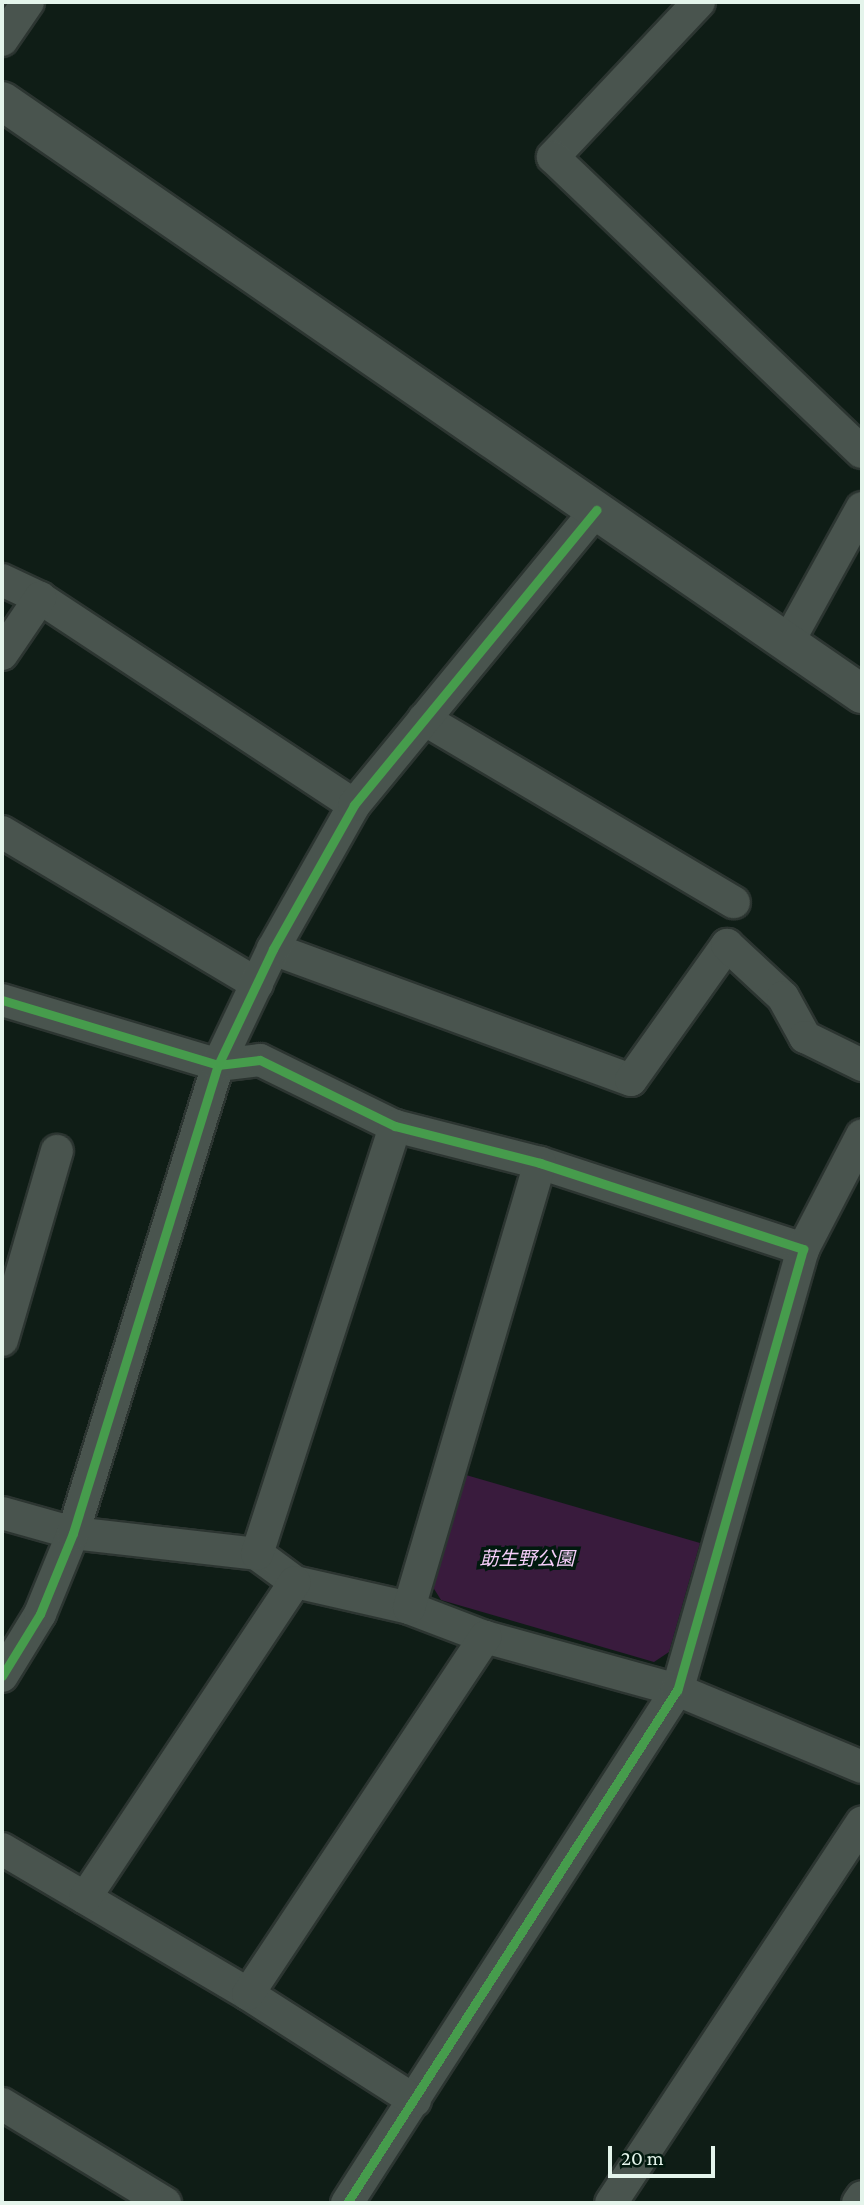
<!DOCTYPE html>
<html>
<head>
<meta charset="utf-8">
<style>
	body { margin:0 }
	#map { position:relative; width:864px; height:2205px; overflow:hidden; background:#0f1d16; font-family:"Crimson Pro","Noto Sans JP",serif }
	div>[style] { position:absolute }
	.green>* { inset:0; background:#391b3d }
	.roads { filter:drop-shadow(2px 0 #2c3531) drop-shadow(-2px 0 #2c3531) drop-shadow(0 2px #2c3531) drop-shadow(0 -2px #2c3531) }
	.minor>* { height:32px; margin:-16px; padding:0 16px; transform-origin:16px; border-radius:16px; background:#49544e }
	.tertiary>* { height:38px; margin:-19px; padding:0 19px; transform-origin:19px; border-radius:19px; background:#49544e }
	.cycleway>* { height:9px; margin:-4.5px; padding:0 4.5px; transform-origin:4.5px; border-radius:4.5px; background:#469c4c }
	span { translate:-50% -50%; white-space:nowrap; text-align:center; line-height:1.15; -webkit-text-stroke:7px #01190e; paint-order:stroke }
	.park-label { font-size:19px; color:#f4cdf8; font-style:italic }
	.frame { position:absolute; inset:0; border:4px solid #e4f4eb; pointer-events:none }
	.scale { position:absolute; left:608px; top:2146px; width:107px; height:32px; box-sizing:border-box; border:4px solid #e4f4eb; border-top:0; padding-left:9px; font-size:21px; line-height:24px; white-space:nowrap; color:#e4f4eb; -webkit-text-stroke:5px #01190e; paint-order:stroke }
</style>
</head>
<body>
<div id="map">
	<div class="green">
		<div style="clip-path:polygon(466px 1475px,700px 1543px,669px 1652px,654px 1662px,441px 1600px,431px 1584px)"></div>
	</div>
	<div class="roads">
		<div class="minor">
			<div style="left:699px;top:2px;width:213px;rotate:133.3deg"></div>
			<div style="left:553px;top:157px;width:427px;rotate:43.7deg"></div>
			<div style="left:2px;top:40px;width:46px;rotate:-55.6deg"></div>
			<div style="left:2px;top:580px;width:42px;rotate:25.3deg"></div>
			<div style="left:40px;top:598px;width:376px;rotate:33.4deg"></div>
			<div style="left:788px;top:642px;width:153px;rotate:-61.1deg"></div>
			<div style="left:2px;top:654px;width:68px;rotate:-55.8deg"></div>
			<div style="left:424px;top:719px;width:360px;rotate:30.6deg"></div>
			<div style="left:2px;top:832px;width:297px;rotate:30.8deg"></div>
			<div style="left:273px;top:949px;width:381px;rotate:20.1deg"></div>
			<div style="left:631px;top:1080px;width:166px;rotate:-54.6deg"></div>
			<div style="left:727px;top:945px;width:76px;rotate:42.9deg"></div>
			<div style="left:783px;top:997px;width:46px;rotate:61.2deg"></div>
			<div style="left:805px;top:1037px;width:64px;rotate:26.2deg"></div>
			<div style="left:2px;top:1000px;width:226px;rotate:16.7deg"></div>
			<div style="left:218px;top:1065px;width:42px;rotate:-6.8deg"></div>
			<div style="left:260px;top:1060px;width:150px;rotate:26.1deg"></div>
			<div style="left:395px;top:1126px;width:150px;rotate:14.3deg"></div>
			<div style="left:540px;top:1163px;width:277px;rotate:18.1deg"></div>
			<div style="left:803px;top:1249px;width:459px;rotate:105.9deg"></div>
			<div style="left:677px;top:1690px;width:610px;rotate:122.75deg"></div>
			<div style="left:803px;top:1249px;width:128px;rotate:-62.6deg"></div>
			<div style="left:2px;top:1340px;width:197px;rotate:-73.8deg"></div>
			<div style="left:2px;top:1513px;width:74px;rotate:15.7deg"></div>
			<div style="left:73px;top:1533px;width:185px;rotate:6.5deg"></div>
			<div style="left:257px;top:1554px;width:47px;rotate:36.4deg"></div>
			<div style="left:295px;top:1582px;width:117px;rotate:12.8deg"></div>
			<div style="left:409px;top:1608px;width:81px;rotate:20.9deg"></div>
			<div style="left:485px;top:1637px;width:199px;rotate:15.4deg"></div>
			<div style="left:677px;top:1690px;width:200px;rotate:22.6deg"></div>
			<div style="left:257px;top:1554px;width:450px;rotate:-72.1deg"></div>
			<div style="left:409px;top:1608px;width:464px;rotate:-73.6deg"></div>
			<div style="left:2px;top:1676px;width:73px;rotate:-58.5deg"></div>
			<div style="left:40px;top:1614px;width:87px;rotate:-67.8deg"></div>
			<div style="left:73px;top:1533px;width:490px;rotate:-72.8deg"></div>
			<div style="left:218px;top:1065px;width:128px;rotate:-64.6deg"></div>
			<div style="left:273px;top:949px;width:165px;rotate:-60.6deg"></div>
			<div style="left:354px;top:805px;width:382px;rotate:-50.6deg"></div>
			<div style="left:2px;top:1849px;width:286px;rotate:30.5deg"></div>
			<div style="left:248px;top:1994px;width:198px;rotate:32.6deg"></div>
			<div style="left:85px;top:1898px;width:379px;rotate:-56.4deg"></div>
			<div style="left:248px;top:1994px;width:429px;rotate:-56.4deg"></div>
			<div style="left:2px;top:2104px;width:191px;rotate:31.3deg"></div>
			<div style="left:611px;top:2203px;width:456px;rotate:-56.6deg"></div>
			<div style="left:858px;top:2203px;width:7px;rotate:-56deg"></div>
		</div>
		<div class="tertiary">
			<div style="left:2px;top:101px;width:1045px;rotate:34.59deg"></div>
		</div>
	</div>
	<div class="cycleway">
		<div style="left:2px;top:1000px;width:226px;rotate:16.7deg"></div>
		<div style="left:218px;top:1065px;width:42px;rotate:-6.8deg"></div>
		<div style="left:260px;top:1060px;width:150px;rotate:26.1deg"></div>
		<div style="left:395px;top:1126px;width:150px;rotate:14.3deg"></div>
		<div style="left:540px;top:1163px;width:277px;rotate:18.1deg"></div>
		<div style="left:803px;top:1249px;width:459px;rotate:105.9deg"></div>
		<div style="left:677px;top:1690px;width:610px;rotate:122.75deg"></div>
		<div style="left:2px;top:1676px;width:73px;rotate:-58.5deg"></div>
		<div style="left:40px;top:1614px;width:87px;rotate:-67.8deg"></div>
		<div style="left:73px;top:1533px;width:490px;rotate:-72.8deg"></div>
		<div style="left:218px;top:1065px;width:128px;rotate:-64.6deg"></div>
		<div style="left:273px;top:949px;width:165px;rotate:-60.6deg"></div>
		<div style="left:354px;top:805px;width:382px;rotate:-50.6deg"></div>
	</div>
	<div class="park-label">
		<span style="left:527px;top:1559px">莇生野公園</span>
	</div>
	<div class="frame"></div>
	<div class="scale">20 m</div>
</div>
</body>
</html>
